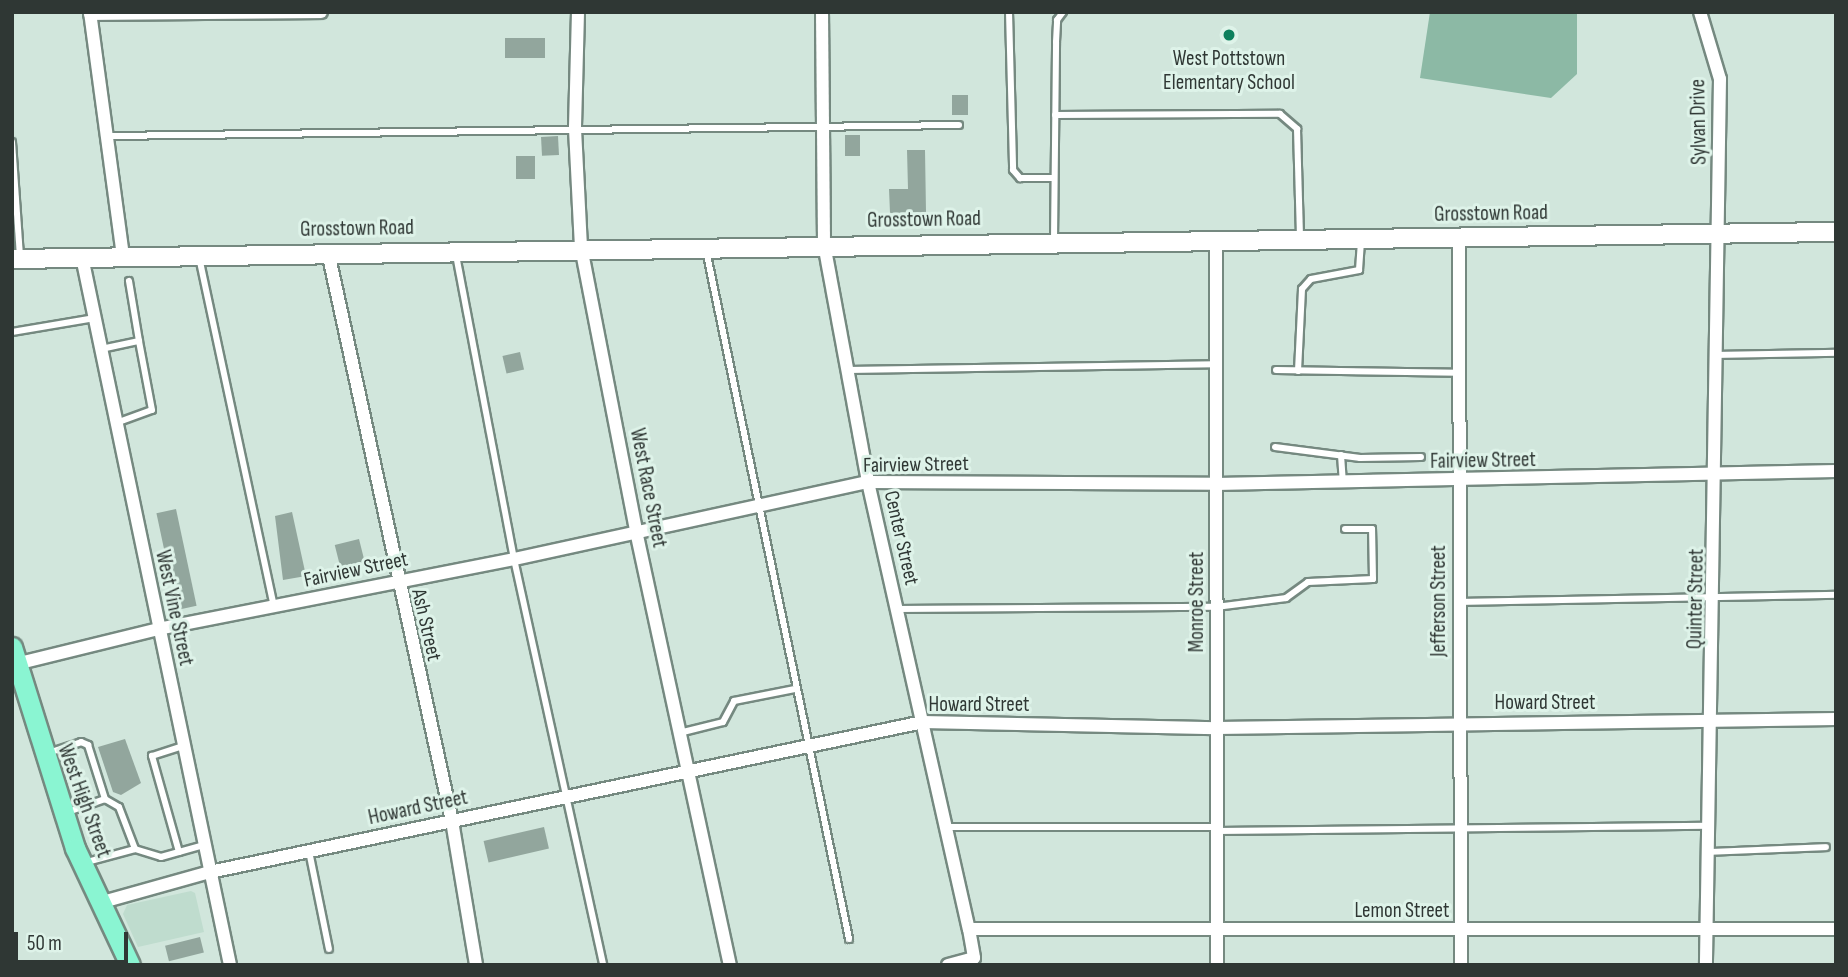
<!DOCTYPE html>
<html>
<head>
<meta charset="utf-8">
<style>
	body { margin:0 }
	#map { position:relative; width:1848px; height:977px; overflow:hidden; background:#d1e6dc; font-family:"Sofia Sans Condensed",sans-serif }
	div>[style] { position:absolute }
	.built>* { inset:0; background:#bfdcce }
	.green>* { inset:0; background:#8cb9a5 }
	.building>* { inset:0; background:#92a69d; transform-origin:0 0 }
	.roads { filter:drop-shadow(2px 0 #758980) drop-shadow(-2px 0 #758980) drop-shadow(0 2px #758980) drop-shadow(0 -2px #758980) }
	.lane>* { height:6px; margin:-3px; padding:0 3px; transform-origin:3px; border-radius:3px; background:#fff }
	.street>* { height:12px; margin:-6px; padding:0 6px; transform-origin:6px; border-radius:6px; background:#fff }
	.secondary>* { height:18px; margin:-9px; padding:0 9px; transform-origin:9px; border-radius:9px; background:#fff }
	.primary>* { height:19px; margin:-9.5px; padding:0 9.5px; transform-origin:9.5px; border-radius:9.5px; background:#8af5d2 }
	.dots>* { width:19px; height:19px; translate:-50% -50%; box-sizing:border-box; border:4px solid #def3e9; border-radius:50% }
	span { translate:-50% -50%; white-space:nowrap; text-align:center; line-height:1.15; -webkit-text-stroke:6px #def3e9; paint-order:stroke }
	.poi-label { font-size:21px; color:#2f3734 }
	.street-label { font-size:21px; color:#2f3734 }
	.frame { position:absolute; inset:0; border:14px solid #2f3734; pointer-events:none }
	.scale { position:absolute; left:14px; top:932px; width:114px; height:32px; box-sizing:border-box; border:4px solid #2f3734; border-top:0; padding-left:9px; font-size:21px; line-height:24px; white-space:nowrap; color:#2f3734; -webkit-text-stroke:5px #def3e9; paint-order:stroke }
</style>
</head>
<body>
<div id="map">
	<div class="built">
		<div style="clip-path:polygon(191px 891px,195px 893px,204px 932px,138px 947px,123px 914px,127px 905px)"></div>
	</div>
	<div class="green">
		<div style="clip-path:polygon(1430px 12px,1577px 12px,1577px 74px,1551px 98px,1420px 78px)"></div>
	</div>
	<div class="building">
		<div style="left:505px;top:38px;width:40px;height:20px"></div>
		<div style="left:952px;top:95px;width:16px;height:20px"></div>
		<div style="left:845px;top:135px;width:15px;height:21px"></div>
		<div style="left:558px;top:136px;width:19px;height:17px;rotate:87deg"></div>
		<div style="clip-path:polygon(907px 150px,925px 150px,926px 212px,890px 213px,889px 189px,908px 189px)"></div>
		<div style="left:516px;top:156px;width:19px;height:23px"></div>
		<div style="left:520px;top:352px;width:18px;height:18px;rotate:77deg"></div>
		<div style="left:176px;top:509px;width:99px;height:20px;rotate:78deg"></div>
		<div style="clip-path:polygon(292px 512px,306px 576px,283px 580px,275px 516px)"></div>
		<div style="left:359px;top:539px;width:25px;height:25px;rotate:76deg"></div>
		<div style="clip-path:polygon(125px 739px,141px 783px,121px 795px,113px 792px,98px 747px)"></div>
		<div style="left:544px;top:827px;width:22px;height:62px;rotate:77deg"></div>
		<div style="left:200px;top:937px;width:16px;height:36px;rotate:76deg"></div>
	</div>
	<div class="roads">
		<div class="lane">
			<div style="left:1009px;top:12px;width:158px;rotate:88.5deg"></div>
			<div style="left:1013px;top:170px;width:11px;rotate:49deg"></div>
			<div style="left:1020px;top:178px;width:34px"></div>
			<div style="left:1055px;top:115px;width:225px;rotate:-0.3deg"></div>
			<div style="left:1280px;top:114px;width:23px;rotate:41deg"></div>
			<div style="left:1297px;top:129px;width:108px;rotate:88.4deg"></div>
			<div style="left:109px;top:136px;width:850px;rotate:-0.74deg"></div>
			<div style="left:12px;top:142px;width:115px;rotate:86deg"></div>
			<div style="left:1054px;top:240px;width:198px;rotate:-89.4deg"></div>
			<div style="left:1056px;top:42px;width:22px;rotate:-87deg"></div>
			<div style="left:1057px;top:20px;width:10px;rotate:-53deg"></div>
			<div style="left:706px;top:250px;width:704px;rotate:78.27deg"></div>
			<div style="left:456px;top:255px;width:309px;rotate:79.2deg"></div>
			<div style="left:514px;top:559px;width:416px;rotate:77.6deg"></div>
			<div style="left:199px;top:257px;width:357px;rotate:77.9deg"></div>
			<div style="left:12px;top:332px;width:84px;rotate:-9.6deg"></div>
			<div style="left:101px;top:349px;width:39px;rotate:-12deg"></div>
			<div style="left:139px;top:341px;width:61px;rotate:-99.5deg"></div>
			<div style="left:1716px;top:355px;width:120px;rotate:-1deg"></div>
			<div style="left:848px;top:370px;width:367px;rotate:-0.9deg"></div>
			<div style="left:1276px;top:370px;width:182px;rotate:0.9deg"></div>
			<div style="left:1298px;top:371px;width:82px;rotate:-87.2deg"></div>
			<div style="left:1302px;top:289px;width:13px;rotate:-48deg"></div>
			<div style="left:1311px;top:279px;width:49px;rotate:-10.6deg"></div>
			<div style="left:1359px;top:270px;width:29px;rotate:-86deg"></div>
			<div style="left:116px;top:423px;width:38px;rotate:-20deg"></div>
			<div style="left:152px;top:410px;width:70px;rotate:-100.7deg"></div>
			<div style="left:1275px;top:447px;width:86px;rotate:7.4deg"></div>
			<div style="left:1360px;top:458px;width:61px;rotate:-0.9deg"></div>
			<div style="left:1341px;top:455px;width:26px;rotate:86deg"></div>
			<div style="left:1460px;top:602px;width:376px;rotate:-1.1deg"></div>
			<div style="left:897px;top:609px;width:319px;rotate:-0.4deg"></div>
			<div style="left:1216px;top:607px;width:71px;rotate:-7.3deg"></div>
			<div style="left:1286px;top:598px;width:27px;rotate:-36deg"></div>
			<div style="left:1308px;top:582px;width:65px;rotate:-2.6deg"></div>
			<div style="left:1373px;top:579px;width:50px;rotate:-91.1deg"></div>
			<div style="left:1372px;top:529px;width:27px;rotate:180deg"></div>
			<div style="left:679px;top:733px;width:45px;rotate:-14deg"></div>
			<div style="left:723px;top:722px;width:24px;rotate:-62deg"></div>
			<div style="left:734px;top:701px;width:62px;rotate:-11.1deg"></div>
			<div style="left:48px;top:753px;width:35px;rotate:-18deg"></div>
			<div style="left:81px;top:742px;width:8px;rotate:23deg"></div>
			<div style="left:88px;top:745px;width:57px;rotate:72.5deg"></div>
			<div style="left:65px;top:813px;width:42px;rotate:-19.3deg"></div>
			<div style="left:105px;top:799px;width:16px;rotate:30deg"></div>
			<div style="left:119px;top:807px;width:45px;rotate:69.1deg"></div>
			<div style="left:135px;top:849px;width:54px;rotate:164.9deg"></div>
			<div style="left:946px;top:827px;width:271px"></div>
			<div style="left:1217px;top:831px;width:491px;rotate:-0.6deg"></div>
			<div style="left:135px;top:849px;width:27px;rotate:17deg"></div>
			<div style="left:161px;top:857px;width:45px;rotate:-15.6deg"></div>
			<div style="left:309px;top:851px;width:100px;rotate:78.5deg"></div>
			<div style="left:179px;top:852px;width:100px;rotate:-105.7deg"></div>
			<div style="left:152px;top:756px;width:33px;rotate:-18deg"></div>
			<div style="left:1708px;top:852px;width:118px;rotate:-2.4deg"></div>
		</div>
		<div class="street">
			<div style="left:90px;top:12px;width:246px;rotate:82.3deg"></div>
			<div style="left:578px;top:12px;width:117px;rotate:91.5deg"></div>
			<div style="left:575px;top:129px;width:118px;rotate:87.1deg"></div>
			<div style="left:581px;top:247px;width:289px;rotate:79deg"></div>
			<div style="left:636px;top:531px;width:444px;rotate:77.8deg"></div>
			<div style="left:822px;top:12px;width:232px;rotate:89.5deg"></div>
			<div style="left:824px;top:244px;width:242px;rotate:79.5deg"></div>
			<div style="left:868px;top:482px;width:458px;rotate:77.3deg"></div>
			<div style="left:969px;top:929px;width:29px;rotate:80deg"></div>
			<div style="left:974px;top:958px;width:27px;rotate:165deg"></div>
			<div style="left:1700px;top:12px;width:70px;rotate:73.4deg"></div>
			<div style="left:1720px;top:79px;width:886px;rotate:90.91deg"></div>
			<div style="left:90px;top:14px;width:231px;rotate:-0.5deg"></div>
			<div style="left:1216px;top:238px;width:727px;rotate:89.92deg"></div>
			<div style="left:1459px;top:238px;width:727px;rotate:89.84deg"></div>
			<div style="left:328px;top:252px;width:582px;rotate:77.71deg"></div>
			<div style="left:452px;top:821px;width:146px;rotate:80.5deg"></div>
			<div style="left:82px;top:257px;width:723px;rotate:78.19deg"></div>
			<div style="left:16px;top:664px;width:146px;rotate:-13.8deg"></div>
			<div style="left:158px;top:629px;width:363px;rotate:-11.1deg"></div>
			<div style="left:514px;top:559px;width:362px;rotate:-12.3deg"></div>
			<div style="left:868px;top:482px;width:348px;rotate:0.3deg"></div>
			<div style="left:1216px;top:484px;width:620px;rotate:-1.2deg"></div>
			<div style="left:99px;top:903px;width:115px;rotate:-15.6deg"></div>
			<div style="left:210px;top:872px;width:729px;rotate:-11.88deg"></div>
			<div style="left:923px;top:722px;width:294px;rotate:1.2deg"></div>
			<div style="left:1217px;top:728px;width:619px;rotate:-0.83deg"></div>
			<div style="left:969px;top:929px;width:867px"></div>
		</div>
		<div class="secondary">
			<div style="left:12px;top:259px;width:1824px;rotate:-0.85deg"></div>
		</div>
		<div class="primary">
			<div style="left:12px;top:647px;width:211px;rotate:72.6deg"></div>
			<div style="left:75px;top:848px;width:129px;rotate:64.8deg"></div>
		</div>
	</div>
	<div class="dots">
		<div style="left:1229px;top:35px;background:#0e805d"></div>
	</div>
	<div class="poi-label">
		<span style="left:1229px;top:71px">West Pottstown<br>Elementary School</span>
	</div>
	<div class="street-label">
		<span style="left:1699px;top:122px;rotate:-91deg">Sylvan Drive</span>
		<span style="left:1491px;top:214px;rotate:-1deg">Grosstown Road</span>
		<span style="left:924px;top:220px;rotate:-1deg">Grosstown Road</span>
		<span style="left:357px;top:229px;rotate:-1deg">Grosstown Road</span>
		<span style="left:1483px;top:461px;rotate:-1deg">Fairview Street</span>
		<span style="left:916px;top:465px;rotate:-1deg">Fairview Street</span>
		<span style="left:648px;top:488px;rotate:79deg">West Race Street</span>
		<span style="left:901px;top:538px;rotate:77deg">Center Street</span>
		<span style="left:356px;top:570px;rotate:-12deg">Fairview Street</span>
		<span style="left:1696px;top:599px;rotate:-89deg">Quinter Street</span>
		<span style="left:1439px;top:601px;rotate:-90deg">Jefferson Street</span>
		<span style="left:1197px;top:602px;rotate:-90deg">Monroe Street</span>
		<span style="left:174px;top:608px;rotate:78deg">West Vine Street</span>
		<span style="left:426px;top:625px;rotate:77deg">Ash Street</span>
		<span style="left:1545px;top:703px">Howard Street</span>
		<span style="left:979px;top:705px">Howard Street</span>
		<span style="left:84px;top:801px;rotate:70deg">West High Street</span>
		<span style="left:418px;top:808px;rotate:-12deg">Howard Street</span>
		<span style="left:1402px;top:911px">Lemon Street</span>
	</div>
	<div class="frame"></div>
	<div class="scale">50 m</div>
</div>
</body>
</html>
